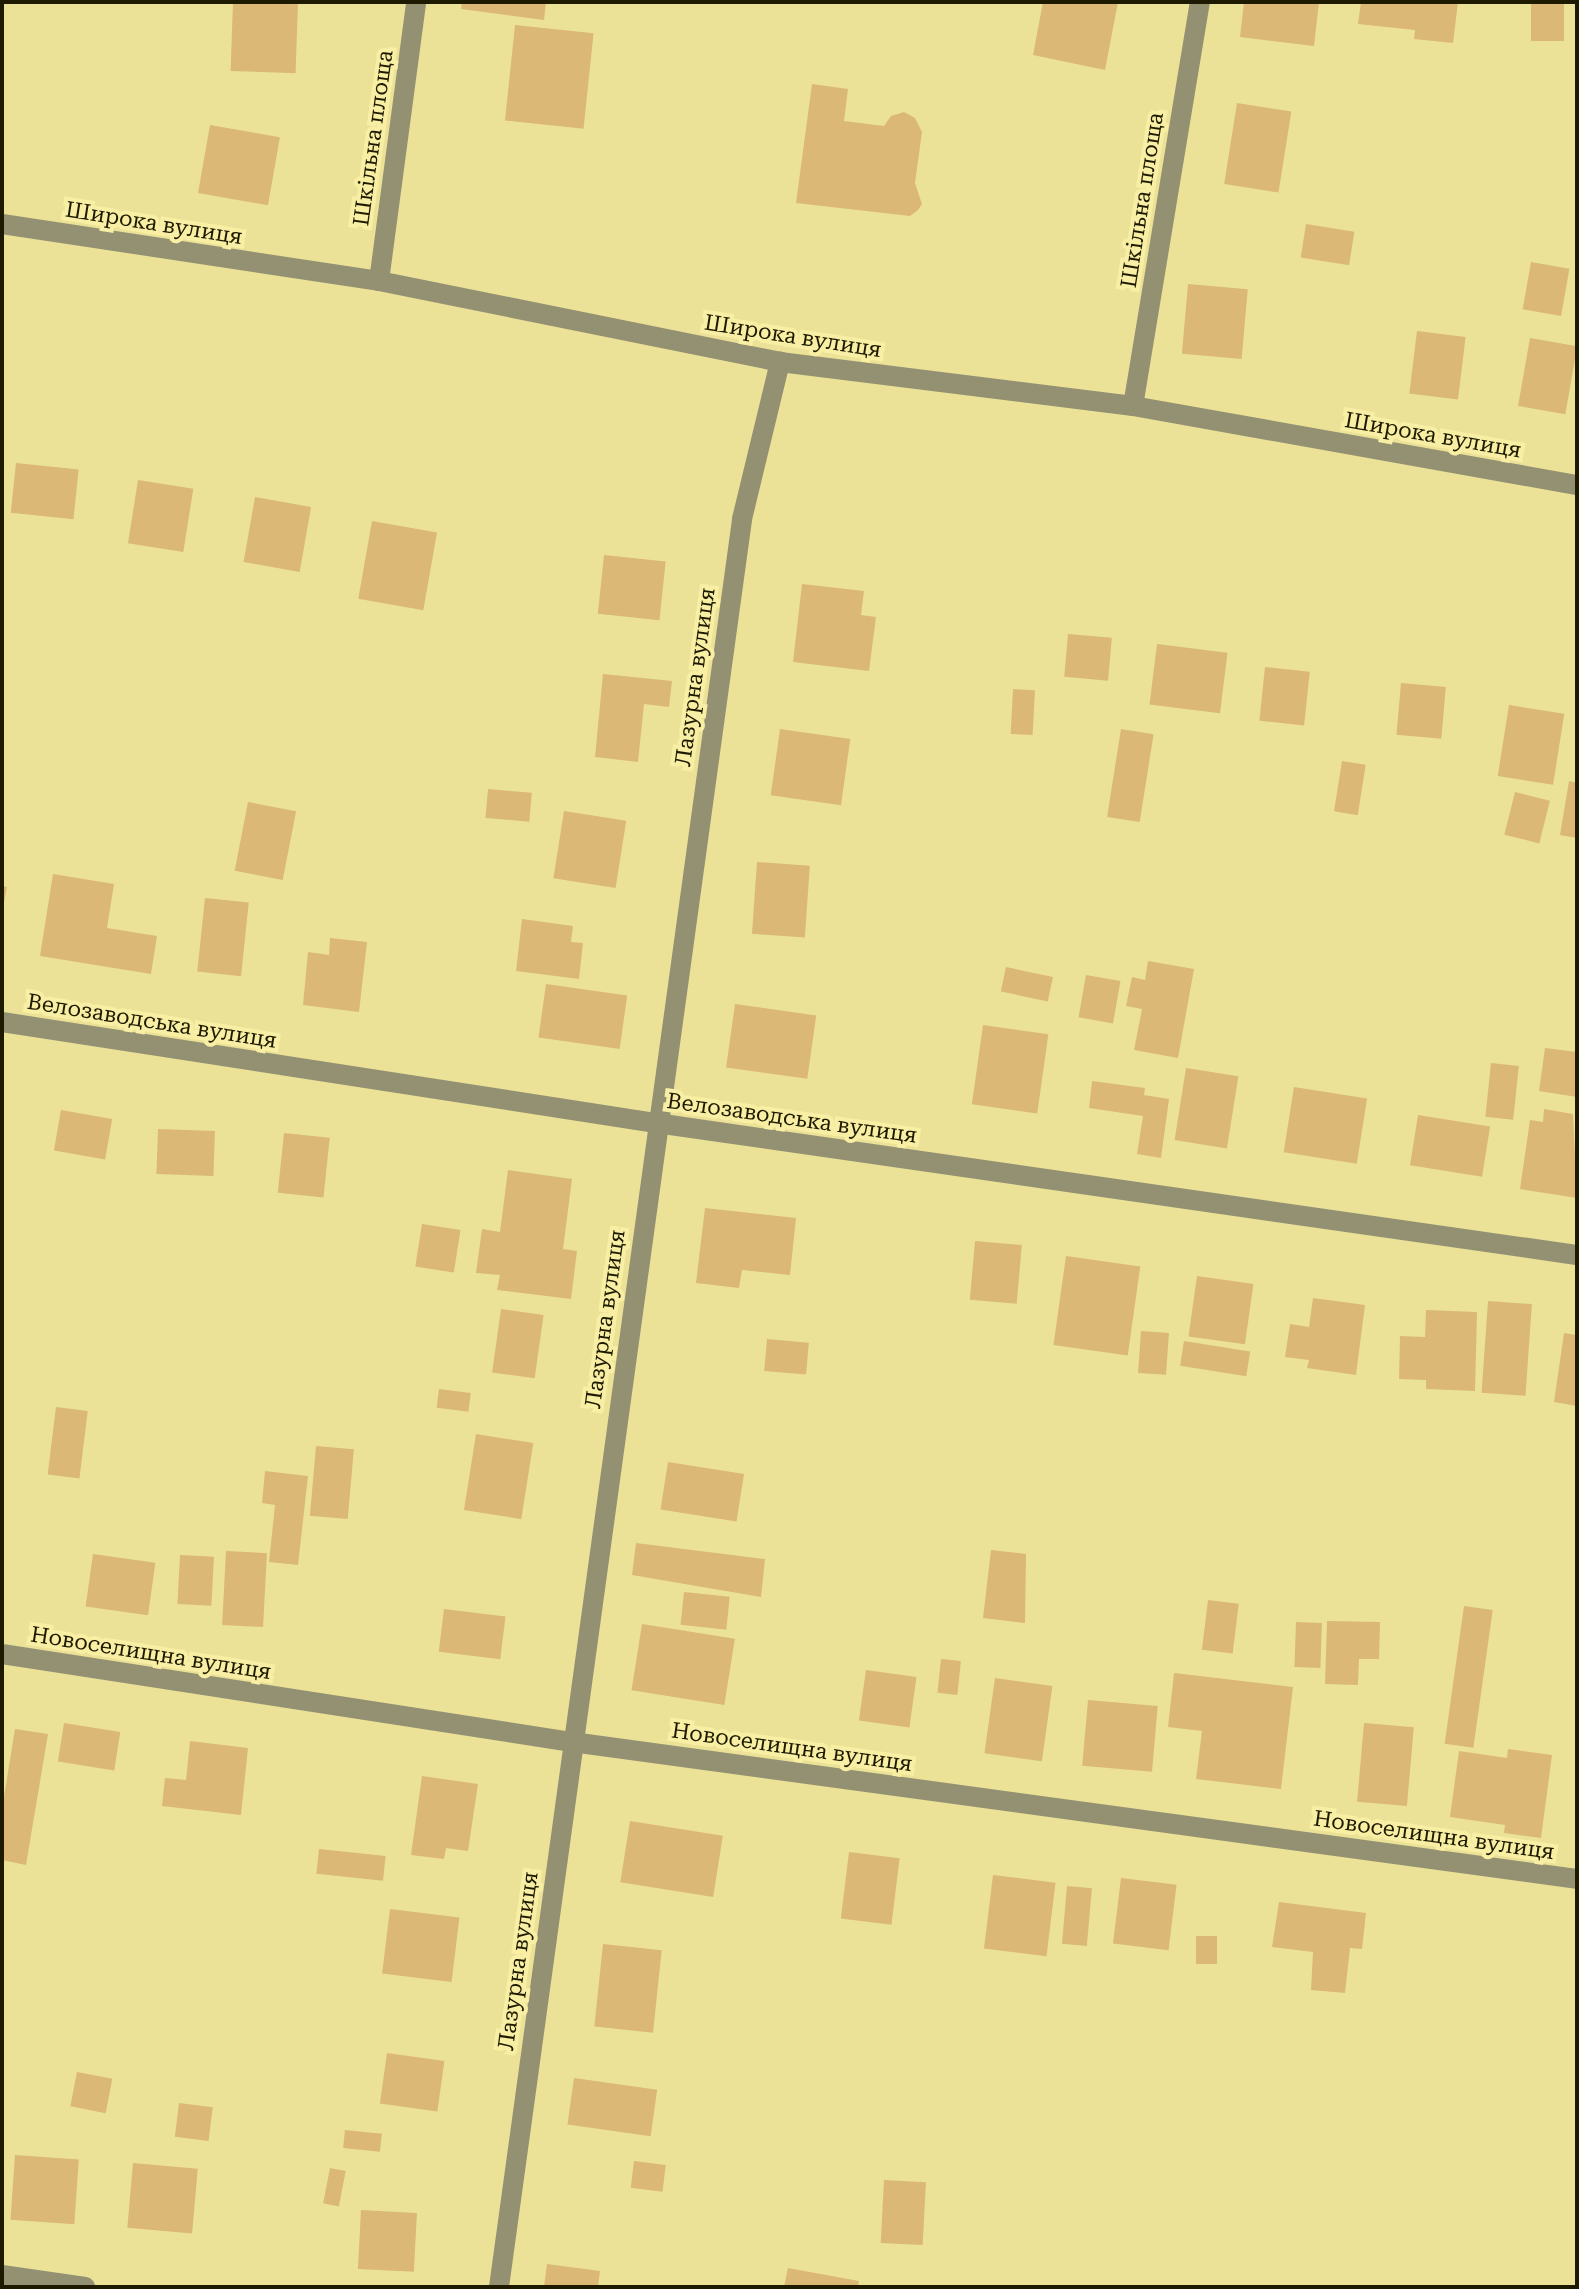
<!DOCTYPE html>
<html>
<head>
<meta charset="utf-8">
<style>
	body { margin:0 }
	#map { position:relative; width:1579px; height:2289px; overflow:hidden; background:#ebe298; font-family:"Roboto Serif",serif }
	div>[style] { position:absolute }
	.building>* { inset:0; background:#dbb876; transform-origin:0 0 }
	.minor>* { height:20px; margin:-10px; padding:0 10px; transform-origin:10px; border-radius:10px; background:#949173 }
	span { translate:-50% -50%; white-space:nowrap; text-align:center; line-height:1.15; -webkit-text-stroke:8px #f8efa5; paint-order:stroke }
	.street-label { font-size:22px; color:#1e1a00 }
	.frame { position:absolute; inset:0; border:4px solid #1e1a00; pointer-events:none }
</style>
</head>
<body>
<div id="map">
	<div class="building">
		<div style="left:233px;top:2px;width:65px;height:69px;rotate:2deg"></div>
		<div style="clip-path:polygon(462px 2px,546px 2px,544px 20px,461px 9px)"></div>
		<div style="clip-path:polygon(1043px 2px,1118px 2px,1105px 70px,1033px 55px)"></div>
		<div style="clip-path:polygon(1244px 2px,1319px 2px,1314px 46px,1240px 37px)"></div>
		<div style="clip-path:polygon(1361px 2px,1458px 2px,1453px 43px,1414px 39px,1415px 30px,1358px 24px)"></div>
		<div style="left:1531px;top:2px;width:33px;height:39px"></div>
		<div style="left:515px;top:25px;width:79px;height:96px;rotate:6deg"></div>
		<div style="clip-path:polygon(812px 84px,848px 89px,844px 121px,884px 126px,891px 116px,904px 112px,915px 118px,922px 132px,915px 183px,922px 204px,918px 210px,910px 216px,796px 203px)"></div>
		<div style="left:1237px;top:103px;width:55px;height:82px;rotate:9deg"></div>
		<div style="left:210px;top:125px;width:71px;height:69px;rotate:10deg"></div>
		<div style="left:1306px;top:224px;width:49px;height:34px;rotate:9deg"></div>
		<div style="left:1531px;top:262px;width:39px;height:48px;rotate:10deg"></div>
		<div style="left:1188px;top:284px;width:60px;height:70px;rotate:5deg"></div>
		<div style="left:1417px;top:331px;width:49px;height:63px;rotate:7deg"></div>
		<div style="left:1530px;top:338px;width:48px;height:69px;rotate:10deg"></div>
		<div style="left:16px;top:463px;width:63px;height:50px;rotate:6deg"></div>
		<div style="left:138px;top:480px;width:56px;height:64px;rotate:9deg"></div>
		<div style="left:255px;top:497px;width:57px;height:66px;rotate:10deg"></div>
		<div style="left:372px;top:521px;width:66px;height:79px;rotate:10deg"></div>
		<div style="left:604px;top:555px;width:62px;height:59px;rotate:6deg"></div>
		<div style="clip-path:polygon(802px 584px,864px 591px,861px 615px,876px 617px,869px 671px,793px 662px)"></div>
		<div style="left:1068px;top:634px;width:44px;height:43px;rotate:5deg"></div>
		<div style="left:1157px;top:644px;width:71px;height:61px;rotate:7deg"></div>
		<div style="left:1265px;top:667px;width:45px;height:54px;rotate:6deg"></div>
		<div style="clip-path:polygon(603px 674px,672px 681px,669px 707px,644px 704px,638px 762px,595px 757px)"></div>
		<div style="left:1401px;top:683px;width:45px;height:52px;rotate:5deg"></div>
		<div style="left:1013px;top:689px;width:22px;height:45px;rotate:3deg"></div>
		<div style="left:1509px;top:705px;width:56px;height:72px;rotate:9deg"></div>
		<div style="left:780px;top:729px;width:71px;height:67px;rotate:8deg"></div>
		<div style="left:1121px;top:729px;width:33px;height:89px;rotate:9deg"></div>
		<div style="left:1342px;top:761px;width:24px;height:51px;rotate:9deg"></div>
		<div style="clip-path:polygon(1569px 781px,1577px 783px,1577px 838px,1560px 835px)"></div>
		<div style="left:488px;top:789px;width:44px;height:29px;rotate:5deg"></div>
		<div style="left:1515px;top:792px;width:36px;height:44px;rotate:14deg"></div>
		<div style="left:248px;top:802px;width:49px;height:70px;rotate:11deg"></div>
		<div style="left:564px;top:811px;width:63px;height:68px;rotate:9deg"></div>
		<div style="left:757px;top:862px;width:53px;height:72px;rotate:4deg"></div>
		<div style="clip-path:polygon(53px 874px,114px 884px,107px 928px,157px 936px,151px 974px,40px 956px)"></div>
		<div style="clip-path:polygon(2px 886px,7px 887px,3px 907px,2px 906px)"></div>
		<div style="left:205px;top:898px;width:44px;height:74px;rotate:6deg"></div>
		<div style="clip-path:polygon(522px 919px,573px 926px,571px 942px,583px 943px,579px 979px,516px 971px)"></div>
		<div style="clip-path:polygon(330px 938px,367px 942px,359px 1012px,303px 1005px,308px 952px,329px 955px)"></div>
		<div style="clip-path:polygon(1148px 961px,1194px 969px,1178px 1058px,1134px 1050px,1142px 1009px,1126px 1006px,1132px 977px,1145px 980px)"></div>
		<div style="left:1006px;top:967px;width:48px;height:25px;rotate:12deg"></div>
		<div style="left:1086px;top:975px;width:35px;height:43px;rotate:10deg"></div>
		<div style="left:546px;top:984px;width:82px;height:54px;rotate:8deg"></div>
		<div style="left:735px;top:1004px;width:82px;height:64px;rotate:8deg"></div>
		<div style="left:983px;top:1025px;width:66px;height:80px;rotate:8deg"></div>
		<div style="clip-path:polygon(1545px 1048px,1577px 1052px,1577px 1097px,1539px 1091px)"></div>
		<div style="left:1491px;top:1063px;width:28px;height:54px;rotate:6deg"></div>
		<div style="left:1186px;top:1068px;width:53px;height:73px;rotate:9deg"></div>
		<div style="clip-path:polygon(1092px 1081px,1145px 1088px,1144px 1095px,1169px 1099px,1161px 1158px,1137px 1154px,1143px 1116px,1089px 1108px)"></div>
		<div style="left:1294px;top:1087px;width:74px;height:66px;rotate:9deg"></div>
		<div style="clip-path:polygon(1544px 1109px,1573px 1114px,1577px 1198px,1520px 1189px,1530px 1120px,1543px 1122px)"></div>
		<div style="left:61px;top:1110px;width:52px;height:41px;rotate:10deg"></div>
		<div style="left:1418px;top:1115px;width:73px;height:51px;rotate:9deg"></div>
		<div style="left:158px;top:1129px;width:57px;height:45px;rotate:2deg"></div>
		<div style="left:284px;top:1133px;width:46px;height:60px;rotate:6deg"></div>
		<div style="clip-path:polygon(508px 1170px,572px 1179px,563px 1249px,577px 1251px,571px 1299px,497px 1290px,500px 1275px,476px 1273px,482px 1229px,500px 1232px)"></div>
		<div style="clip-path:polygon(705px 1208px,796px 1218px,790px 1275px,742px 1270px,739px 1288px,696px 1283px)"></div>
		<div style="left:422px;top:1224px;width:39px;height:43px;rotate:9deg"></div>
		<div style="left:975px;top:1241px;width:47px;height:59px;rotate:5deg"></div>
		<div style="left:1066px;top:1256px;width:75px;height:90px;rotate:8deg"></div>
		<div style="left:1197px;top:1276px;width:57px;height:61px;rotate:8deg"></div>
		<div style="clip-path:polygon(1313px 1298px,1365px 1305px,1356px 1375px,1307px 1368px,1309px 1360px,1285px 1357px,1290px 1324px,1309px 1327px)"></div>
		<div style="left:1488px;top:1301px;width:44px;height:92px;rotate:4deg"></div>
		<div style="left:501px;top:1309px;width:43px;height:64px;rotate:8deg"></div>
		<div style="clip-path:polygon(1426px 1310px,1477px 1312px,1475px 1391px,1426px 1389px,1426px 1380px,1399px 1379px,1400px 1336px,1425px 1337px)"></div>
		<div style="left:1141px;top:1331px;width:28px;height:42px;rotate:4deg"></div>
		<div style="clip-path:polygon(1564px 1333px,1577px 1335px,1577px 1406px,1554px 1402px)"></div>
		<div style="left:767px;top:1339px;width:42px;height:32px;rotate:5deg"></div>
		<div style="left:1184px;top:1341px;width:67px;height:25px;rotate:9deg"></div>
		<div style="left:439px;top:1389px;width:32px;height:19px;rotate:7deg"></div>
		<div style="left:56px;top:1407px;width:32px;height:68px;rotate:7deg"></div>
		<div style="left:476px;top:1434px;width:58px;height:77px;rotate:9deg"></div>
		<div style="left:316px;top:1446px;width:38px;height:70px;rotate:5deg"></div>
		<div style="left:668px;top:1462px;width:77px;height:48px;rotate:9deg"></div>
		<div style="clip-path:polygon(265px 1471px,308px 1476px,298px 1565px,269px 1562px,275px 1505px,262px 1503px)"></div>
		<div style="clip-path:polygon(636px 1543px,765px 1559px,761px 1597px,632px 1575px)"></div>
		<div style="clip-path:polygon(991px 1550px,1026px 1554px,1025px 1623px,983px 1618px)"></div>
		<div style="left:226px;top:1551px;width:41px;height:74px;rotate:3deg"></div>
		<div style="left:93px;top:1554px;width:63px;height:53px;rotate:8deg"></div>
		<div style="left:180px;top:1555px;width:34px;height:49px;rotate:3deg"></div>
		<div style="left:684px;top:1592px;width:46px;height:33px;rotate:6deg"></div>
		<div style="left:1208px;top:1600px;width:31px;height:50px;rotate:7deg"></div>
		<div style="left:1464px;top:1606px;width:29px;height:139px;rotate:8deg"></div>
		<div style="left:444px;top:1609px;width:62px;height:43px;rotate:7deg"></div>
		<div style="clip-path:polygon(1327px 1621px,1380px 1622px,1379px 1659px,1359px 1659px,1358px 1685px,1325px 1684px)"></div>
		<div style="left:1296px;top:1622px;width:26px;height:45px;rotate:2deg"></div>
		<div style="left:642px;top:1624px;width:94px;height:67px;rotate:9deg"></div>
		<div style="left:941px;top:1659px;width:20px;height:34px;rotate:6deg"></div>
		<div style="left:866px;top:1670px;width:51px;height:51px;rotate:8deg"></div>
		<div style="clip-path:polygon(1174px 1673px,1293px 1687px,1281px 1789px,1196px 1779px,1202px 1731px,1168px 1727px)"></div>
		<div style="left:995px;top:1678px;width:58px;height:76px;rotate:8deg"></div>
		<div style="left:1088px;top:1700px;width:70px;height:66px;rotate:5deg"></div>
		<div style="left:64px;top:1723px;width:57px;height:39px;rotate:9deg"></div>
		<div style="left:1364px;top:1723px;width:50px;height:79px;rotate:5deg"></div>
		<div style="clip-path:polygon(15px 1729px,48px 1734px,26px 1865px,2px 1860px,2px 1809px)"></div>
		<div style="clip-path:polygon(190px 1741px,248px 1748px,241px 1815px,162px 1806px,165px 1778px,186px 1780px)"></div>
		<div style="clip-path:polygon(1508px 1749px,1552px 1755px,1541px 1838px,1504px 1833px,1505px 1825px,1450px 1817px,1459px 1751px,1507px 1758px)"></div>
		<div style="clip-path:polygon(422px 1776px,478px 1784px,468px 1851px,446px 1848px,444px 1859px,411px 1855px)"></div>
		<div style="left:630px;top:1821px;width:94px;height:62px;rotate:9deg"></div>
		<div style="left:319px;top:1849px;width:67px;height:25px;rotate:6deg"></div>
		<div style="left:849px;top:1852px;width:51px;height:67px;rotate:7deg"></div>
		<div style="left:993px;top:1875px;width:63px;height:74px;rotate:7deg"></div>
		<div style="left:1121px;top:1878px;width:56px;height:66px;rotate:7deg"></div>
		<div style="left:1067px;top:1886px;width:25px;height:58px;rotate:5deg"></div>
		<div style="clip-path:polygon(1279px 1902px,1366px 1913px,1362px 1949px,1350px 1948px,1345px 1993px,1311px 1990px,1313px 1952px,1272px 1947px)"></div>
		<div style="left:390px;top:1909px;width:70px;height:65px;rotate:7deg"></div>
		<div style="left:1196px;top:1936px;width:21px;height:28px"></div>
		<div style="left:603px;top:1944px;width:59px;height:83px;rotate:6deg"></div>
		<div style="left:387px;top:2053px;width:58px;height:51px;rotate:8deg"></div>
		<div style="left:77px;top:2072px;width:36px;height:35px;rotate:11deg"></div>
		<div style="left:574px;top:2078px;width:84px;height:47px;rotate:8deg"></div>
		<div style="left:179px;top:2103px;width:34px;height:34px;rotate:7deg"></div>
		<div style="left:345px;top:2130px;width:37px;height:18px;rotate:6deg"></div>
		<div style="left:15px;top:2155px;width:64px;height:65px;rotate:4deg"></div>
		<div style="left:634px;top:2161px;width:32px;height:27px;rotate:7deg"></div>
		<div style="left:133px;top:2163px;width:65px;height:65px;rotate:5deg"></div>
		<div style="left:330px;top:2168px;width:16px;height:36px;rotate:11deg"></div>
		<div style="left:884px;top:2180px;width:42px;height:63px;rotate:3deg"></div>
		<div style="left:361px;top:2210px;width:56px;height:59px;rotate:3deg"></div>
		<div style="clip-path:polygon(547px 2264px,600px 2271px,598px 2287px,544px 2287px)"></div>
		<div style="clip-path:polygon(788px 2268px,859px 2281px,858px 2287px,784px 2287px)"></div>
	</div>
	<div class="minor">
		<div style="left:2px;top:224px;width:381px;rotate:8.6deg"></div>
		<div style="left:379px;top:281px;width:409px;rotate:11.4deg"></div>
		<div style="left:780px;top:362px;width:356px;rotate:7.1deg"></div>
		<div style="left:1133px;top:406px;width:451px;rotate:10.1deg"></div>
		<div style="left:379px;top:281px;width:281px;rotate:-82.4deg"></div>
		<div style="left:1133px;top:406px;width:410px;rotate:-80.6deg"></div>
		<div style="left:2px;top:1022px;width:662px;rotate:8.78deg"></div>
		<div style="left:656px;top:1123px;width:930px;rotate:8.16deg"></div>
		<div style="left:2px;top:1654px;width:577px;rotate:8.78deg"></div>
		<div style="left:572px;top:1742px;width:1014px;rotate:7.76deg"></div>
		<div style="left:2px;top:2275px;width:84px;rotate:8.2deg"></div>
		<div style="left:499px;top:2287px;width:1785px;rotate:-82.17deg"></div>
		<div style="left:742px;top:519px;width:162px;rotate:-76.4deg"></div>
	</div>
	<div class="street-label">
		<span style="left:373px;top:138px;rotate:-82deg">Шкільна площа</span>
		<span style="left:1142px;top:200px;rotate:-81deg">Шкільна площа</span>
		<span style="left:154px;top:223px;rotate:9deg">Широка вулиця</span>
		<span style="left:793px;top:336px;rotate:9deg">Широка вулиця</span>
		<span style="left:1433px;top:435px;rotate:10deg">Широка вулиця</span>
		<span style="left:695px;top:677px;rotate:-82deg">Лазурна вулиця</span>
		<span style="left:152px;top:1021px;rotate:9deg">Велозаводська вулиця</span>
		<span style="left:792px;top:1118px;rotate:8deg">Велозаводська вулиця</span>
		<span style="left:605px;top:1319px;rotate:-82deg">Лазурна вулиця</span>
		<span style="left:151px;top:1653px;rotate:9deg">Новоселищна вулиця</span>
		<span style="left:792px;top:1747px;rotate:8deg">Новоселищна вулиця</span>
		<span style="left:1434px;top:1835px;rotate:8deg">Новоселищна вулиця</span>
		<span style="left:518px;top:1961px;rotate:-82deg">Лазурна вулиця</span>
	</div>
	<div class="frame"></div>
</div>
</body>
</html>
